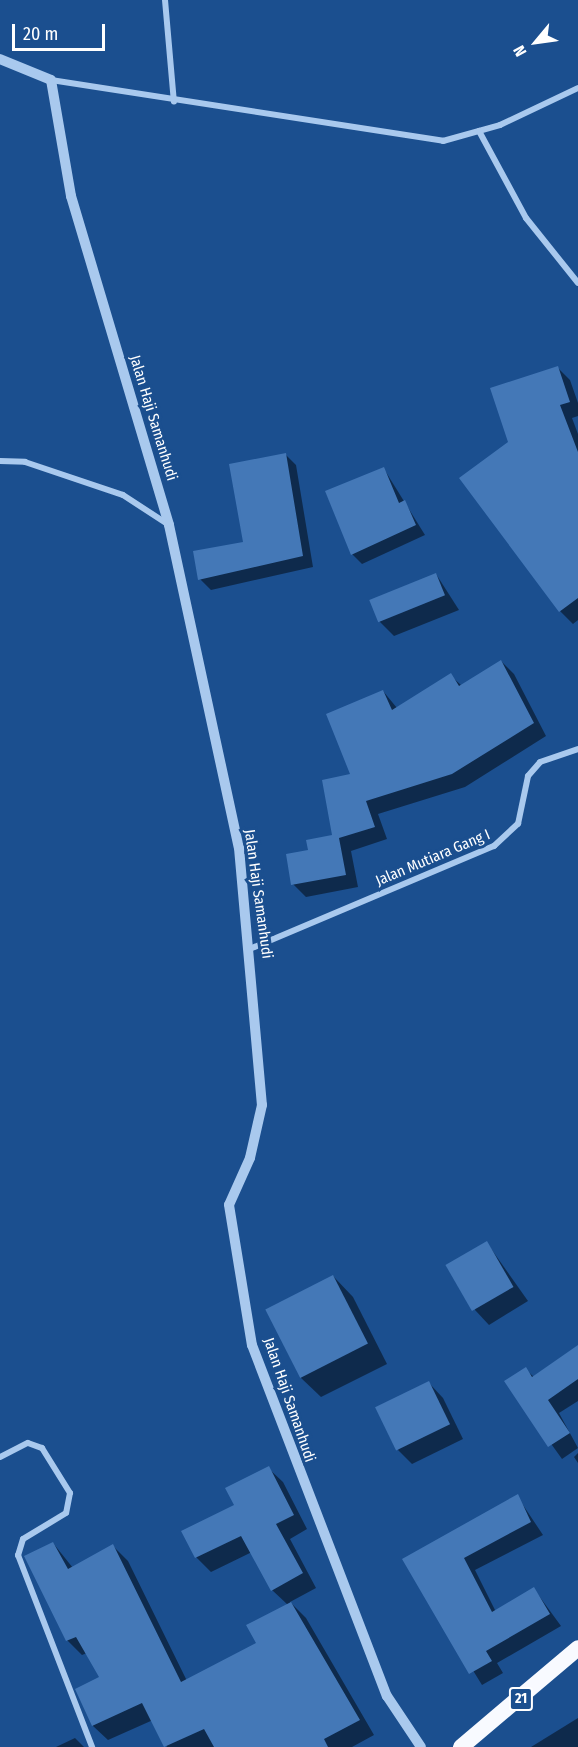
<!DOCTYPE html>
<html>
<head>
<meta charset="utf-8">
<style>
	body { margin:0 }
	#map { position:relative; width:578px; height:1747px; overflow:hidden; background:#1b4f8f; font-family:"Fira Sans Condensed",sans-serif }
	div>[style] { position:absolute }
	.shadow>* { inset:0; background:#0007 }
	.building>* { inset:0; background:#4478b7; transform-origin:0 0 }
	.minor>* { height:6px; margin:-3px; padding:0 3px; transform-origin:3px; border-radius:3px; background:#a9c9ee }
	.tertiary>* { height:10px; margin:-5px; padding:0 5px; transform-origin:5px; border-radius:5px; background:#a9c9ee }
	.trunk>* { height:16px; margin:-8px; padding:0 8px; transform-origin:8px; border-radius:8px; background:#f8faff }
	span { translate:-50% -50%; white-space:nowrap; text-align:center; line-height:1.15; -webkit-text-stroke:6px #1b4f8f; paint-order:stroke }
	.shield-label span { padding:2px 4px; background:#1b4f8f; border:2px solid; border-radius:4px; -webkit-text-stroke-width:0 }
	.shield-label { font-size:14px; color:#fff; font-weight:700 }
	.street-label { font-size:15px; color:#fff }
	.north { position:absolute; left:506px; top:12px; width:60px; height:60px; -webkit-text-stroke:4px #1b4f8f; paint-order:stroke; rotate:241deg; font-size:16px; font-weight:700; line-height:24px; text-align:center; color:#fff }
	.north::after { content:''; display:block; margin:auto; width:21px; height:27px; background:#fff; clip-path:polygon(50% 0,100% 100%,50% 72%,0 100%) }
	.scale { position:absolute; left:12px; top:24px; width:93px; height:27px; box-sizing:border-box; border:3px solid #fff; border-top:0; padding-left:8px; font-size:18px; line-height:21px; white-space:nowrap; color:#fff; -webkit-text-stroke:4px #1b4f8f; paint-order:stroke }
</style>
</head>
<body>
<div id="map">
	<div class="shadow">
		<div style="clip-path:polygon(557px 367px,570px 380px,578px 403px,578px 416px,572px 418px,578px 434px,578px 620px,573px 624px,560px 611px,510px 442px)"></div>
		<div style="clip-path:polygon(285px 454px,296px 465px,313px 567px,211px 590px,200px 579px,245px 543px)"></div>
		<div style="clip-path:polygon(384px 469px,425px 535px,362px 564px,352px 554px,326px 492px)"></div>
		<div style="clip-path:polygon(436px 574px,459px 610px,394px 636px,380px 622px,375px 600px)"></div>
		<div style="clip-path:polygon(501px 661px,514px 674px,546px 736px,465px 787px,378px 814px,387px 839px,351px 851px,358px 887px,306px 897px,293px 884px,309px 851px,334px 836px,383px 691px,397px 708px,450px 675px,462px 686px)"></div>
		<div style="clip-path:polygon(487px 1243px,528px 1301px,489px 1325px,475px 1310px)"></div>
		<div style="clip-path:polygon(333px 1276px,353px 1297px,387px 1364px,321px 1397px,300px 1377px)"></div>
		<div style="clip-path:polygon(578px 1346px,578px 1401px,559px 1413px,578px 1448px,562px 1459px,506px 1381px,525px 1369px,534px 1377px)"></div>
		<div style="clip-path:polygon(429px 1383px,443px 1398px,463px 1439px,412px 1464px,398px 1450px)"></div>
		<div style="clip-path:polygon(578px 1453px,578px 1463px,574px 1457px)"></div>
		<div style="clip-path:polygon(268px 1468px,283px 1482px,307px 1529px,290px 1539px,316px 1588px,290px 1602px,306px 1618px,374px 1735px,352px 1747px,167px 1747px,153px 1720px,108px 1740px,93px 1726px,77px 1689px,101px 1678px,87px 1653px,82px 1655px,67px 1640px,53px 1543px,73px 1568px,113px 1546px,128px 1561px,187px 1681px,258px 1644px,288px 1605px,272px 1590px,252px 1552px,211px 1572px,196px 1557px)"></div>
		<div style="clip-path:polygon(517px 1496px,543px 1535px,475px 1570px,496px 1612px,534px 1589px,561px 1626px,497px 1663px,503px 1673px,482px 1685px,404px 1559px)"></div>
		<div style="clip-path:polygon(578px 1718px,578px 1747px,531px 1747px)"></div>
		<div style="clip-path:polygon(75px 1738px,84px 1747px,56px 1747px)"></div>
	</div>
	<div class="building">
		<div style="clip-path:polygon(558px 366px,570px 402px,560px 405px,578px 452px,578px 598px,559px 612px,459px 478px,508px 442px,490px 388px)"></div>
		<div style="clip-path:polygon(286px 453px,303px 556px,198px 580px,193px 551px,243px 542px,229px 464px)"></div>
		<div style="clip-path:polygon(384px 467px,399px 503px,405px 500px,416px 525px,351px 555px,325px 491px)"></div>
		<div style="left:436px;top:573px;width:24px;height:72px;rotate:68deg"></div>
		<div style="clip-path:polygon(501px 660px,534px 723px,452px 774px,366px 801px,375px 827px,339px 838px,346px 875px,291px 885px,286px 854px,308px 850px,306px 840px,332px 835px,322px 780px,350px 774px,326px 714px,383px 690px,392px 710px,451px 673px,459px 686px)"></div>
		<div style="left:487px;top:1241px;width:53px;height:48px;rotate:60deg"></div>
		<div style="left:333px;top:1275px;width:77px;height:76px;rotate:63deg"></div>
		<div style="clip-path:polygon(578px 1345px,578px 1379px,548px 1400px,570px 1433px,548px 1447px,504px 1381px,526px 1367px,532px 1377px)"></div>
		<div style="left:429px;top:1381px;width:48px;height:60px;rotate:64deg"></div>
		<div style="clip-path:polygon(269px 1466px,294px 1515px,276px 1524px,303px 1573px,271px 1591px,241px 1536px,195px 1558px,181px 1531px,234px 1505px,225px 1488px)"></div>
		<div style="clip-path:polygon(518px 1494px,531px 1522px,464px 1558px,492px 1612px,534px 1587px,550px 1614px,486px 1651px,492px 1661px,469px 1674px,402px 1559px)"></div>
		<div style="clip-path:polygon(53px 1542px,68px 1569px,113px 1544px,181px 1682px,256px 1643px,246px 1625px,291px 1602px,360px 1720px,324px 1739px,328px 1747px,214px 1747px,204px 1729px,164px 1747px,142px 1703px,92px 1726px,75px 1689px,99px 1677px,76px 1637px,66px 1641px,24px 1556px)"></div>
	</div>
	<div class="minor">
		<div style="left:165px;top:0;width:102px;rotate:85deg"></div>
		<div style="left:51px;top:80px;width:397px;rotate:8.8deg"></div>
		<div style="left:443px;top:141px;width:59px;rotate:-15.7deg"></div>
		<div style="left:500px;top:125px;width:86px;rotate:-25.4deg"></div>
		<div style="left:479px;top:131px;width:99px;rotate:61.6deg"></div>
		<div style="left:526px;top:218px;width:83px;rotate:51.3deg"></div>
		<div style="left:0;top:461px;width:25px;rotate:2deg"></div>
		<div style="left:25px;top:462px;width:103px;rotate:18.6deg"></div>
		<div style="left:123px;top:495px;width:55px;rotate:33.1deg"></div>
		<div style="left:252px;top:948px;width:263px;rotate:-22.9deg"></div>
		<div style="left:494px;top:846px;width:33px;rotate:-43deg"></div>
		<div style="left:518px;top:824px;width:49px;rotate:-78.2deg"></div>
		<div style="left:528px;top:776px;width:18px;rotate:-49deg"></div>
		<div style="left:540px;top:762px;width:40px;rotate:-18.9deg"></div>
		<div style="left:0;top:1457px;width:31px;rotate:-27deg"></div>
		<div style="left:28px;top:1443px;width:15px;rotate:20deg"></div>
		<div style="left:42px;top:1448px;width:53px;rotate:58.1deg"></div>
		<div style="left:70px;top:1493px;width:20px;rotate:101deg"></div>
		<div style="left:66px;top:1513px;width:50px;rotate:148.8deg"></div>
		<div style="left:23px;top:1539px;width:17px;rotate:107deg"></div>
		<div style="left:18px;top:1555px;width:206px;rotate:68.9deg"></div>
	</div>
	<div class="tertiary">
		<div style="left:0;top:59px;width:55px;rotate:22.4deg"></div>
		<div style="left:51px;top:80px;width:118px;rotate:80.2deg"></div>
		<div style="left:71px;top:196px;width:343px;rotate:73.4deg"></div>
		<div style="left:169px;top:525px;width:330px;rotate:77.8deg"></div>
		<div style="left:239px;top:848px;width:258px;rotate:84.9deg"></div>
		<div style="left:262px;top:1105px;width:54px;rotate:102.8deg"></div>
		<div style="left:250px;top:1158px;width:51px;rotate:114.1deg"></div>
		<div style="left:229px;top:1205px;width:142px;rotate:80.7deg"></div>
		<div style="left:252px;top:1345px;width:376px;rotate:69deg"></div>
		<div style="left:387px;top:1696px;width:61px;rotate:56.3deg"></div>
	</div>
	<div class="trunk">
		<div style="left:461px;top:1747px;width:153px;rotate:-40.2deg"></div>
	</div>
	<div class="shield-label">
		<span style="left:521px;top:1699px">21</span>
	</div>
	<div class="street-label">
		<span style="left:153px;top:418px;rotate:73deg">Jalan Haji Samanhudi</span>
		<span style="left:433px;top:858px;rotate:-23deg">Jalan Mutiara Gang I</span>
		<span style="left:258px;top:894px;rotate:82deg">Jalan Haji Samanhudi</span>
		<span style="left:289px;top:1400px;rotate:71deg">Jalan Haji Samanhudi</span>
	</div>
	<div class="north">N</div>
	<div class="scale">20 m</div>
</div>
</body>
</html>
